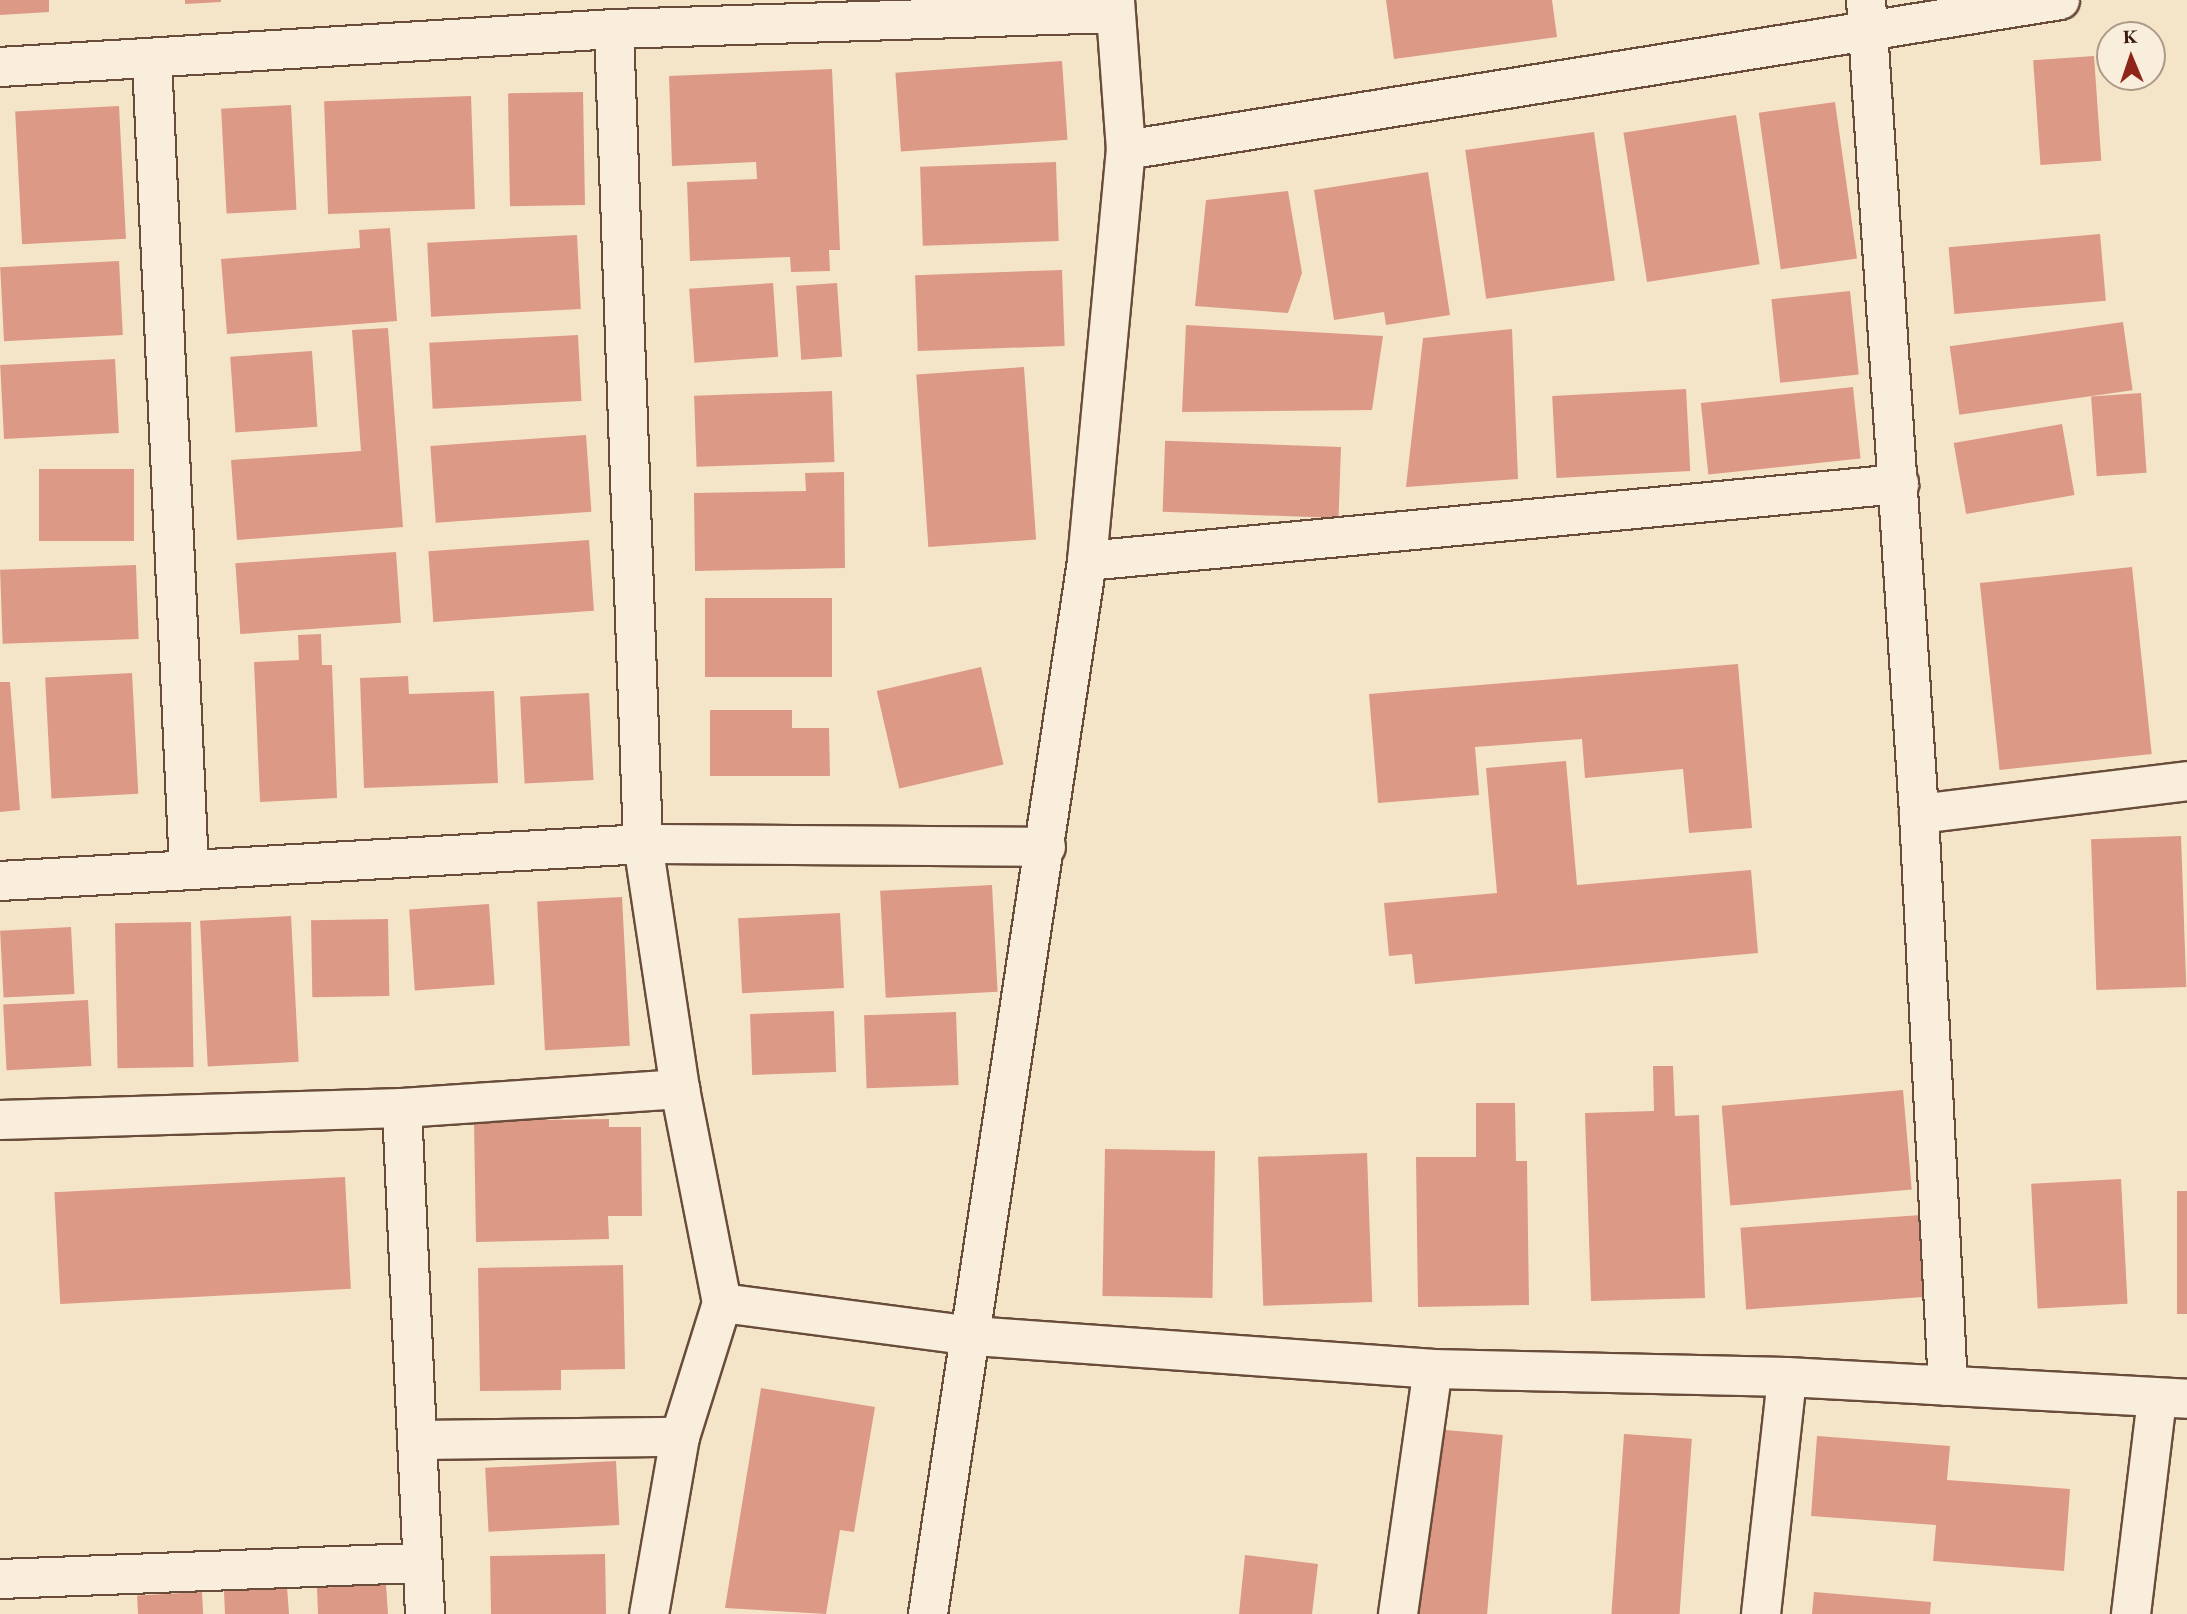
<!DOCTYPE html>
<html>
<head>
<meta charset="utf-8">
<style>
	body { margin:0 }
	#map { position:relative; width:2187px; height:1614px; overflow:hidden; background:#f5e5c8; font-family:"EB Garamond",serif }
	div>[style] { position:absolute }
	.building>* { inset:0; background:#dc9986; transform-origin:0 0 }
	.roads { filter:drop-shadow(2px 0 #694c3a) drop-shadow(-2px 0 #694c3a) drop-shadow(0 2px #694c3a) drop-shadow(0 -2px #694c3a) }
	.minor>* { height:38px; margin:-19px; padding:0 19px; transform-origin:19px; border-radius:19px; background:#f8eedb }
	.tertiary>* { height:38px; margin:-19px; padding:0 19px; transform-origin:19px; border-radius:19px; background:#f8eedb }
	span { translate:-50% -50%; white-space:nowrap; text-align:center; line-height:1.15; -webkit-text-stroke:5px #f8eedb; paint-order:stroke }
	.north { position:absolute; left:2096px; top:21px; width:70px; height:70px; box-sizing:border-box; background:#f8eedb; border:2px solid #ac9987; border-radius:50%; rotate:358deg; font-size:19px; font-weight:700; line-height:28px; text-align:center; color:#3a190a }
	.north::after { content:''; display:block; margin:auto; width:24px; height:32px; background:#8f2418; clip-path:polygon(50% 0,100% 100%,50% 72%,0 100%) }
</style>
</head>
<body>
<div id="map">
	<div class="building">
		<div style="clip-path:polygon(0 0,49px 0,49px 12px,0 15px)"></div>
		<div style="clip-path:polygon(185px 0,221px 0,221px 2px,185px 4px)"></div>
		<div style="clip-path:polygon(1386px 0,1552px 0,1557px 37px,1394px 59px)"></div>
		<div style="left:2094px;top:56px;width:105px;height:61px;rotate:86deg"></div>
		<div style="left:1062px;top:61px;width:79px;height:167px;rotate:86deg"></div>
		<div style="clip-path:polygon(832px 69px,840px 250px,829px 250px,830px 271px,791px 272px,790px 257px,690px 261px,687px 182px,757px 179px,756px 162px,672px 166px,669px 76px)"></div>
		<div style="left:583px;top:92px;width:113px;height:75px;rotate:89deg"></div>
		<div style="left:471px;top:96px;width:113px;height:147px;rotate:88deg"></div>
		<div style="left:1835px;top:102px;width:158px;height:77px;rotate:82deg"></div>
		<div style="left:291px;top:105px;width:105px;height:70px;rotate:87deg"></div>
		<div style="left:119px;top:106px;width:133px;height:104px;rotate:87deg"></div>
		<div style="left:1736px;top:115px;width:151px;height:114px;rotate:81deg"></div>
		<div style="left:1594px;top:132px;width:150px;height:130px;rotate:82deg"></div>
		<div style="left:1056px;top:162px;width:79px;height:136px;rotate:88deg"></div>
		<div style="clip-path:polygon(1428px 172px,1450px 315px,1386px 325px,1384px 312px,1334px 320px,1314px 190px)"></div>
		<div style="clip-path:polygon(1288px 191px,1302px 273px,1288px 313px,1195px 306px,1206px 200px)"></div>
		<div style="clip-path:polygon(390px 228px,397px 321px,227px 334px,221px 259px,360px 248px,359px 230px)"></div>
		<div style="left:2100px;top:234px;width:67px;height:152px;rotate:85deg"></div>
		<div style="left:577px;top:235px;width:74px;height:150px;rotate:87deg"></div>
		<div style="left:119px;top:261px;width:74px;height:119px;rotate:87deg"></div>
		<div style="left:1062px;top:270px;width:76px;height:147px;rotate:88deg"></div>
		<div style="left:773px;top:283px;width:74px;height:84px;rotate:86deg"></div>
		<div style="left:837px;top:283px;width:74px;height:41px;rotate:86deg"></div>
		<div style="left:1850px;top:291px;width:84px;height:79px;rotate:84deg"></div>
		<div style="left:2123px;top:322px;width:69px;height:175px;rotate:82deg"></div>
		<div style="clip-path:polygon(1186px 325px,1383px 336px,1372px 410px,1182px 412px)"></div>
		<div style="clip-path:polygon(388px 328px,403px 527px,237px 540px,231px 460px,361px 451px,352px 330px)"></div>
		<div style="clip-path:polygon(1512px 329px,1518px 479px,1406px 487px,1423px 338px)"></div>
		<div style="left:578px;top:335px;width:66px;height:149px;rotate:87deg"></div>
		<div style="left:312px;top:351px;width:76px;height:82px;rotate:86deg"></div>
		<div style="left:115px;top:359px;width:74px;height:115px;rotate:87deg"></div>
		<div style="left:1024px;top:367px;width:173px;height:108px;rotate:86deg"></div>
		<div style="left:1853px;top:387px;width:72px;height:153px;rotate:84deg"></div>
		<div style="left:1686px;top:389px;width:82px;height:134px;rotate:87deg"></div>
		<div style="left:832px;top:391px;width:71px;height:138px;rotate:88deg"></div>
		<div style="left:2141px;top:393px;width:80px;height:50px;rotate:86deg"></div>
		<div style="left:2062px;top:424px;width:72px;height:110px;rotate:80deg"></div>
		<div style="left:586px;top:435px;width:77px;height:156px;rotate:86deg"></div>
		<div style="left:1341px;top:447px;width:71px;height:176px;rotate:92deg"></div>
		<div style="left:134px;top:469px;width:72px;height:95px;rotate:90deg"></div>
		<div style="clip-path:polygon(844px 472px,845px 568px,695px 571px,694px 493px,806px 491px,805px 473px)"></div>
		<div style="left:589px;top:540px;width:71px;height:161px;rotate:86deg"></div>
		<div style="left:396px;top:552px;width:71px;height:161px;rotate:86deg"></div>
		<div style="left:136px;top:565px;width:74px;height:136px;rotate:88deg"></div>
		<div style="left:2132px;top:567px;width:188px;height:153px;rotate:84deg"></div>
		<div style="left:705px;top:598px;width:127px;height:79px"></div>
		<div style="clip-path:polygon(321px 634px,322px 665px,332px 665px,337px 798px,260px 802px,254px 662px,299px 660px,298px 635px)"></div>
		<div style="clip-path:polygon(1738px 664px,1752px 828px,1689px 833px,1683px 769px,1585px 778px,1582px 739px,1475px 747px,1479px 795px,1378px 803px,1369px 694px)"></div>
		<div style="left:981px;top:667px;width:100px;height:107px;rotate:77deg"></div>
		<div style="left:132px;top:673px;width:121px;height:87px;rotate:87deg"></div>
		<div style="clip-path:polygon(408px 676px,409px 694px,494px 691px,498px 783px,364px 788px,360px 678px)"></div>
		<div style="clip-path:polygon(0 682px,10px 682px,20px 810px,0 812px)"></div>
		<div style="left:589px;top:693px;width:87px;height:69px;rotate:87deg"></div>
		<div style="clip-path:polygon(710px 710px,792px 710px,792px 728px,829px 728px,830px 776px,710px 776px)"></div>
		<div style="clip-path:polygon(1566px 761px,1577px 885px,1751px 870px,1758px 953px,1415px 984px,1412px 954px,1389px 956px,1384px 903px,1497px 893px,1486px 768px)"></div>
		<div style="left:2181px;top:836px;width:151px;height:90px;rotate:88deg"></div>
		<div style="left:992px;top:885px;width:107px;height:112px;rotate:87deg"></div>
		<div style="left:622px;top:897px;width:149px;height:85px;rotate:87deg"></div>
		<div style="left:489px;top:904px;width:81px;height:80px;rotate:86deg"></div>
		<div style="left:840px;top:913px;width:75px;height:102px;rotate:87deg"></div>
		<div style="left:291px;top:916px;width:146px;height:91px;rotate:87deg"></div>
		<div style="left:388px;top:919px;width:77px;height:77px;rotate:89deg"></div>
		<div style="left:191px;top:922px;width:145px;height:76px;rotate:89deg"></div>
		<div style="left:71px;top:927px;width:67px;height:71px;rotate:87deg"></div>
		<div style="left:88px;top:1000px;width:66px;height:85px;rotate:87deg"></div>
		<div style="left:834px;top:1011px;width:61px;height:84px;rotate:88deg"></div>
		<div style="left:956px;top:1012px;width:73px;height:92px;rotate:88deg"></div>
		<div style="clip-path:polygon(1653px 1066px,1673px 1066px,1675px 1116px,1699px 1115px,1705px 1298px,1591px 1301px,1585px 1113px,1654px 1111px)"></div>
		<div style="left:1903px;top:1090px;width:100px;height:182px;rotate:85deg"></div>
		<div style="clip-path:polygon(1476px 1103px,1515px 1103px,1516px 1161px,1527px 1161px,1529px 1305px,1418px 1307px,1416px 1157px,1476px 1157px)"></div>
		<div style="clip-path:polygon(609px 1119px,609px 1127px,641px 1127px,642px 1216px,608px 1216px,609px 1239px,476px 1242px,474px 1121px)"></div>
		<div style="left:1105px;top:1149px;width:110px;height:147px;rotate:1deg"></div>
		<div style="left:1367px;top:1153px;width:149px;height:109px;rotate:88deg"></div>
		<div style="left:345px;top:1177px;width:112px;height:291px;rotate:87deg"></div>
		<div style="left:2121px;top:1179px;width:125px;height:90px;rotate:87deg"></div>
		<div style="left:2177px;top:1191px;width:10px;height:123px"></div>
		<div style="left:1921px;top:1215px;width:82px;height:181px;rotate:86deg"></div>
		<div style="clip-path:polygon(623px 1265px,625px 1369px,561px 1370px,561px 1390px,480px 1391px,478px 1268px)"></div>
		<div style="clip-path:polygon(761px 1388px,875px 1407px,854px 1532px,840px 1530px,826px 1614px,725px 1608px)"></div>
		<div style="left:1434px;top:1429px;width:69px;height:186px;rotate:5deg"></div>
		<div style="left:1624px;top:1434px;width:68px;height:181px;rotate:4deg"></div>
		<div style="clip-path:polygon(1817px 1436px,1950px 1446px,1947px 1480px,2070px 1489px,2064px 1571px,1933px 1561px,1936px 1525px,1811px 1516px)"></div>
		<div style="left:616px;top:1461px;width:64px;height:131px;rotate:87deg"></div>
		<div style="left:605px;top:1554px;width:60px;height:115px;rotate:89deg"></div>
		<div style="clip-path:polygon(1245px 1555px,1318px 1564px,1312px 1614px,1239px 1614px)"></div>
		<div style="clip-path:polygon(386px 1584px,388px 1614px,318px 1614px,317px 1588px)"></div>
		<div style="clip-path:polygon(287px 1587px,289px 1614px,225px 1614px,224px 1591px)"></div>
		<div style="left:202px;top:1592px;width:22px;height:65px;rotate:87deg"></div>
		<div style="clip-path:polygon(1814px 1592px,1931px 1602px,1930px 1614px,1812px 1614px)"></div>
	</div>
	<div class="roads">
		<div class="minor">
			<div style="left:1866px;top:0;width:816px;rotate:86.27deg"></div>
			<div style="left:1919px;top:814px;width:573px;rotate:87.1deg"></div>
			<div style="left:614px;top:29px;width:816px;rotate:87.96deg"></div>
			<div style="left:643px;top:844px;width:248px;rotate:81.4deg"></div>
			<div style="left:680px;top:1089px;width:218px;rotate:78.9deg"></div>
			<div style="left:722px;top:1303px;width:140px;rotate:107.4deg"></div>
			<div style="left:680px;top:1437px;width:180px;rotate:99.9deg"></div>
			<div style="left:152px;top:60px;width:811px;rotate:87.38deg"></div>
			<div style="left:0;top:67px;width:615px;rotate:-3.54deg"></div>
			<div style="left:614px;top:29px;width:501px;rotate:-1.83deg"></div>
			<div style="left:1126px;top:150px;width:946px;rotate:-9.12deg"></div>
			<div style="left:1087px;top:561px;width:816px;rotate:-5.42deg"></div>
			<div style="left:1919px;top:814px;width:270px;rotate:-7deg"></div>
			<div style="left:0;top:881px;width:644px;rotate:-3.29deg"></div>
			<div style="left:643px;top:844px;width:403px;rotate:0.4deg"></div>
			<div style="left:402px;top:1108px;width:507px;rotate:87.4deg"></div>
			<div style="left:0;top:1120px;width:402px;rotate:-1.7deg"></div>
			<div style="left:402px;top:1108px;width:279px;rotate:-3.9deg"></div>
			<div style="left:722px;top:1303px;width:253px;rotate:7.5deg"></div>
			<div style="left:973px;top:1336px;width:461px;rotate:4.1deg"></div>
			<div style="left:1433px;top:1369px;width:354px;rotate:1.3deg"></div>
			<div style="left:1787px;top:1377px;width:401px;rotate:3.1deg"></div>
			<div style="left:417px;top:1440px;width:263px;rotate:-0.7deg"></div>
			<div style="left:0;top:1579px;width:421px;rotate:-2.2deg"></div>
			<div style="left:1398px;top:1614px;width:247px;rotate:-81.9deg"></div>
			<div style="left:1761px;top:1614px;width:238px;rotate:-83.7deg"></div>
			<div style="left:2131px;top:1614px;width:217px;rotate:-83.1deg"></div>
		</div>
		<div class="tertiary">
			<div style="left:928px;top:1614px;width:1065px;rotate:-81.41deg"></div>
			<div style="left:1087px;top:561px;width:413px;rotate:-84.6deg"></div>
			<div style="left:1126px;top:150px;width:150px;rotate:-94.2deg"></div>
		</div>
	</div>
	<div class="north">K</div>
</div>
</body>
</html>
